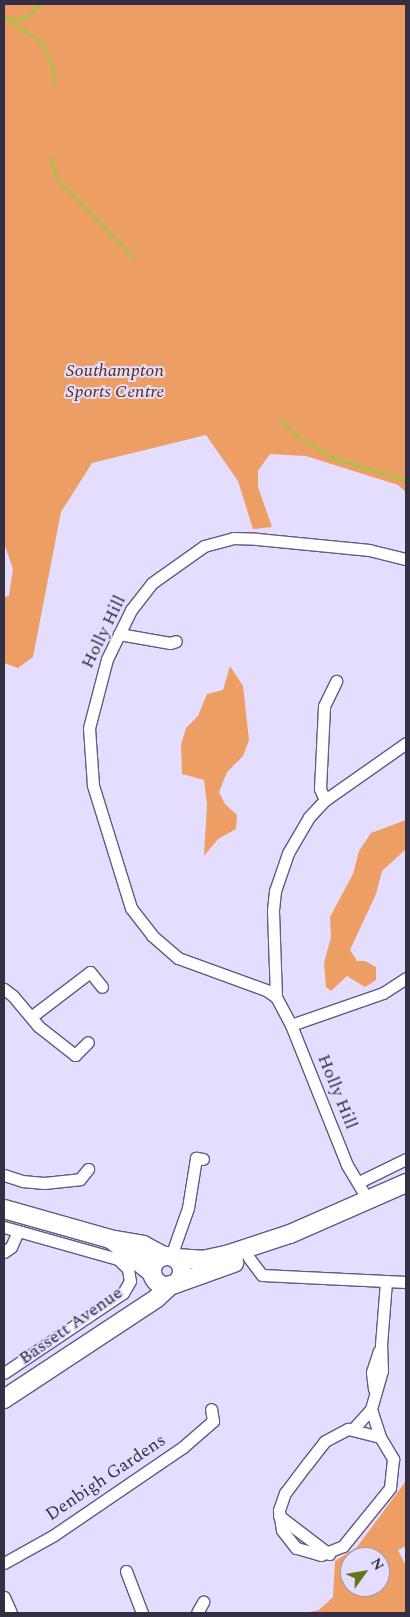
<!DOCTYPE html>
<html>
<head>
<meta charset="utf-8">
<style>
	body { margin:0 }
	#map { position:relative; width:410px; height:1617px; overflow:hidden; background:#e5ddfd; font-family:Spectral,serif }
	div>[style] { position:absolute }
	.green>* { inset:0; background:#ec9e65 }
	.stream>* { height:3px; margin:-1.5px; padding:0 1.5px; transform-origin:1.5px; border-radius:1.5px; background:#afbf45 }
	.roads { filter:drop-shadow(1px 0 #645885) drop-shadow(-1px 0 #645885) drop-shadow(0 1px #645885) drop-shadow(0 -1px #645885) }
	.street>* { height:11px; margin:-5.5px; padding:0 5.5px; transform-origin:5.5px; border-radius:5.5px; background:#fff }
	.primary>* { height:18px; margin:-9px; padding:0 9px; transform-origin:9px; border-radius:9px; background:#fff }
	.primary>.ring { margin:-9px; padding:0; box-sizing:content-box; background:none; border:18px solid #fff; border-radius:50% }
	span { translate:-50% -50%; white-space:nowrap; text-align:center; line-height:1.15; -webkit-text-stroke:4px #e5ddfd; paint-order:stroke }
	.park-label { font-size:18px; color:#552f10; font-style:italic }
	.street-label { font-size:18px; color:#342f43 }
	.frame { position:absolute; inset:0; border:5px solid #342f43; pointer-events:none }
	.north { position:absolute; left:340px; top:1547px; width:50px; height:50px; box-sizing:border-box; background:#e5ddfd; border:1px solid #9e97b3; border-radius:50%; rotate:58deg; font-size:14px; font-weight:700; line-height:20px; text-align:center; color:#342f43 }
	.north::after { content:''; display:block; margin:auto; width:18px; height:22px; background:#68731c; clip-path:polygon(50% 0,100% 100%,50% 72%,0 100%) }
</style>
</head>
<body>
<div id="map">
	<div class="green">
		<div style="clip-path:polygon(4px 4px,406px 4px,406px 492px,398px 485px,306px 456px,270px 454px,258px 471px,258px 487px,272px 527px,253px 529px,238px 481px,206px 435px,92px 463px,61px 512px,33px 657px,18px 668px,4px 663px,4px 597px,9px 596px,13px 569px,4px 543px)"></div>
		<div style="clip-path:polygon(230px 666px,243px 686px,249px 740px,243px 756px,227px 772px,219px 792px,225px 804px,237px 815px,236px 829px,218px 839px,204px 856px,207px 804px,204px 780px,182px 774px,181px 745px,186px 728px,198px 716px,207px 694px,223px 690px)"></div>
		<div style="clip-path:polygon(406px 820px,406px 849px,382px 871px,376px 894px,350px 950px,357px 961px,365px 961px,376px 967px,376px 980px,365px 987px,347px 976px,331px 991px,326px 987px,324px 963px,331px 937px,330px 917px,353px 874px,359px 851px,371px 833px)"></div>
		<div style="clip-path:polygon(evenodd,406px 1481px,406px 1546px,398px 1550px,406px 1566px,406px 1613px,306px 1613px,319px 1610px,333px 1597px,335px 1561px,357px 1547px,406px 1481px,350px 1557px,380px 1557px,380px 1587px,350px 1587px,350px 1557px)"></div>
	</div>
	<div class="stream">
		<div style="left:4px;top:16px;width:45px;rotate:35.1deg"></div>
		<div style="left:41px;top:42px;width:26px;rotate:65deg"></div>
		<div style="left:52px;top:66px;width:18px;rotate:84deg"></div>
		<div style="left:12px;top:20px;width:16px;rotate:-15deg"></div>
		<div style="left:27px;top:16px;width:18px;rotate:-41deg"></div>
		<div style="left:50px;top:158px;width:23px;rotate:70deg"></div>
		<div style="left:58px;top:180px;width:109px;rotate:45.7deg"></div>
		<div style="left:280px;top:420px;width:26px;rotate:43deg"></div>
		<div style="left:299px;top:438px;width:43px;rotate:29.6deg"></div>
		<div style="left:336px;top:459px;width:73px;rotate:16.7deg"></div>
	</div>
	<div class="roads">
		<div class="street">
			<div style="left:119px;top:634px;width:52px;rotate:10deg"></div>
			<div style="left:170px;top:643px;width:6px;rotate:-18deg"></div>
			<div style="left:325px;top:800px;width:12px;rotate:-114deg"></div>
			<div style="left:320px;top:789px;width:83px;rotate:-87.2deg"></div>
			<div style="left:324px;top:706px;width:28px;rotate:-64deg"></div>
			<div style="left:4px;top:989px;width:11px;rotate:38deg"></div>
			<div style="left:13px;top:996px;width:39px;rotate:50deg"></div>
			<div style="left:38px;top:1026px;width:47px;rotate:38.1deg"></div>
			<div style="left:75px;top:1055px;width:18px;rotate:-45deg"></div>
			<div style="left:276px;top:997px;width:87px;rotate:-92deg"></div>
			<div style="left:273px;top:910px;width:19px;rotate:-84deg"></div>
			<div style="left:275px;top:891px;width:40px;rotate:-71.1deg"></div>
			<div style="left:288px;top:853px;width:42px;rotate:-59.7deg"></div>
			<div style="left:309px;top:817px;width:23px;rotate:-47deg"></div>
			<div style="left:325px;top:800px;width:99px;rotate:-35.1deg"></div>
			<div style="left:31px;top:1017px;width:74px;rotate:-37.3deg"></div>
			<div style="left:90px;top:972px;width:19px;rotate:51deg"></div>
			<div style="left:291px;top:1025px;width:97px;rotate:-19.2deg"></div>
			<div style="left:383px;top:993px;width:27px;rotate:-33deg"></div>
			<div style="left:4px;top:1175px;width:19px;rotate:18deg"></div>
			<div style="left:22px;top:1181px;width:22px;rotate:5deg"></div>
			<div style="left:44px;top:1183px;width:36px;rotate:-6deg"></div>
			<div style="left:80px;top:1179px;width:13px;rotate:-51deg"></div>
			<div style="left:359px;top:1182px;width:52px;rotate:-26.1deg"></div>
			<div style="left:368px;top:1200px;width:41px;rotate:-121deg"></div>
			<div style="left:347px;top:1165px;width:151px;rotate:-111.8deg"></div>
			<div style="left:291px;top:1025px;width:32px;rotate:-118deg"></div>
			<div style="left:276px;top:997px;width:12px;rotate:-145deg"></div>
			<div style="left:266px;top:990px;width:94px;rotate:-160deg"></div>
			<div style="left:178px;top:958px;width:35px;rotate:-139deg"></div>
			<div style="left:152px;top:935px;width:34px;rotate:-128deg"></div>
			<div style="left:131px;top:908px;width:129px;rotate:-107.2deg"></div>
			<div style="left:93px;top:785px;width:57px;rotate:-94deg"></div>
			<div style="left:89px;top:728px;width:71px;rotate:-75.4deg"></div>
			<div style="left:107px;top:659px;width:55px;rotate:-63.9deg"></div>
			<div style="left:131px;top:610px;width:34px;rotate:-52deg"></div>
			<div style="left:152px;top:583px;width:64px;rotate:-35.4deg"></div>
			<div style="left:204px;top:546px;width:30px;rotate:-15deg"></div>
			<div style="left:233px;top:538px;width:24px;rotate:2deg"></div>
			<div style="left:257px;top:539px;width:113px;rotate:5.6deg"></div>
			<div style="left:369px;top:550px;width:38px;rotate:14deg"></div>
			<div style="left:4px;top:1227px;width:118px;rotate:15.7deg"></div>
			<div style="left:118px;top:1259px;width:14px;rotate:45deg"></div>
			<div style="left:128px;top:1269px;width:12px;rotate:81deg"></div>
			<div style="left:130px;top:1281px;width:14px;rotate:120deg"></div>
			<div style="left:123px;top:1293px;width:143px;rotate:146.1deg"></div>
			<div style="left:4px;top:1252px;width:9px;rotate:-36deg"></div>
			<div style="left:11px;top:1247px;width:17px;rotate:-66deg"></div>
			<div style="left:171px;top:1256px;width:51px;rotate:-70.5deg"></div>
			<div style="left:188px;top:1208px;width:51px;rotate:-80.9deg"></div>
			<div style="left:196px;top:1158px;width:7px;rotate:8deg"></div>
			<div style="left:249px;top:1258px;width:21px;rotate:53deg"></div>
			<div style="left:262px;top:1275px;width:144px;rotate:2.8deg"></div>
			<div style="left:374px;top:1389px;width:17px;rotate:-97deg"></div>
			<div style="left:372px;top:1372px;width:22px;rotate:-72deg"></div>
			<div style="left:371px;top:1409px;width:29px;rotate:72deg"></div>
			<div style="left:380px;top:1437px;width:26px;rotate:59deg"></div>
			<div style="left:393px;top:1459px;width:29px;rotate:96deg"></div>
			<div style="left:390px;top:1488px;width:75px;rotate:129deg"></div>
			<div style="left:343px;top:1546px;width:24px;rotate:158deg"></div>
			<div style="left:321px;top:1555px;width:26px;rotate:-164deg"></div>
			<div style="left:296px;top:1548px;width:23px;rotate:-128deg"></div>
			<div style="left:282px;top:1530px;width:20px;rotate:-99deg"></div>
			<div style="left:279px;top:1510px;width:18px;rotate:-71deg"></div>
			<div style="left:285px;top:1493px;width:36px;rotate:-53deg"></div>
			<div style="left:307px;top:1464px;width:29px;rotate:-52deg"></div>
			<div style="left:325px;top:1441px;width:26px;rotate:-28deg"></div>
			<div style="left:348px;top:1429px;width:33px;rotate:14deg"></div>
			<div style="left:354px;top:1428px;width:25px;rotate:-48deg"></div>
			<div style="left:371px;top:1409px;width:40px;rotate:-74deg"></div>
			<div style="left:382px;top:1371px;width:26px;rotate:-92deg"></div>
			<div style="left:381px;top:1345px;width:64px;rotate:-85.5deg"></div>
			<div style="left:279px;top:1516px;width:63px;rotate:37.2deg"></div>
			<div style="left:4px;top:1563px;width:57px;rotate:-29.2deg"></div>
			<div style="left:54px;top:1535px;width:156px;rotate:-34.3deg"></div>
			<div style="left:183px;top:1447px;width:40px;rotate:-41deg"></div>
			<div style="left:213px;top:1421px;width:12px;rotate:-99deg"></div>
			<div style="left:126px;top:1571px;width:45px;rotate:69.1deg"></div>
			<div style="left:4px;top:1597px;width:17px;rotate:66deg"></div>
			<div style="left:197px;top:1613px;width:13px;rotate:-61deg"></div>
		</div>
		<div class="primary">
			<div style="left:4px;top:1209px;width:110px;rotate:15.8deg"></div>
			<div style="left:110px;top:1239px;width:34px;rotate:10deg"></div>
			<div style="left:143px;top:1245px;width:24px;rotate:28deg"></div>
			<div style="left:112px;top:1240px;width:52px;rotate:39.5deg"></div>
			<div class="ring" style="left:152px;top:1256px;width:12px;height:12px"></div>
			<div style="left:176px;top:1258px;width:26px;rotate:4deg"></div>
			<div style="left:202px;top:1260px;width:25px;rotate:-12deg"></div>
			<div style="left:226px;top:1255px;width:67px;rotate:-18.2deg"></div>
			<div style="left:290px;top:1234px;width:127px;rotate:-23.7deg"></div>
			<div style="left:175px;top:1284px;width:63px;rotate:-19.6deg"></div>
			<div style="left:4px;top:1399px;width:183px;rotate:-33.4deg"></div>
			<div style="left:157px;top:1298px;width:19px;rotate:-43deg"></div>
		</div>
	</div>
	<div class="park-label">
		<span style="left:115px;top:382px">Southampton<br>Sports Centre</span>
	</div>
	<div class="street-label">
		<span style="left:104px;top:632px;rotate:-64deg">Holly Hill</span>
		<span style="left:337px;top:1092px;rotate:68deg">Holly Hill</span>
		<span style="left:71px;top:1326px;rotate:-35deg">Bassett Avenue</span>
		<span style="left:106px;top:1478px;rotate:-34deg">Denbigh Gardens</span>
	</div>
	<div class="frame"></div>
	<div class="north">N</div>
</div>
</body>
</html>
